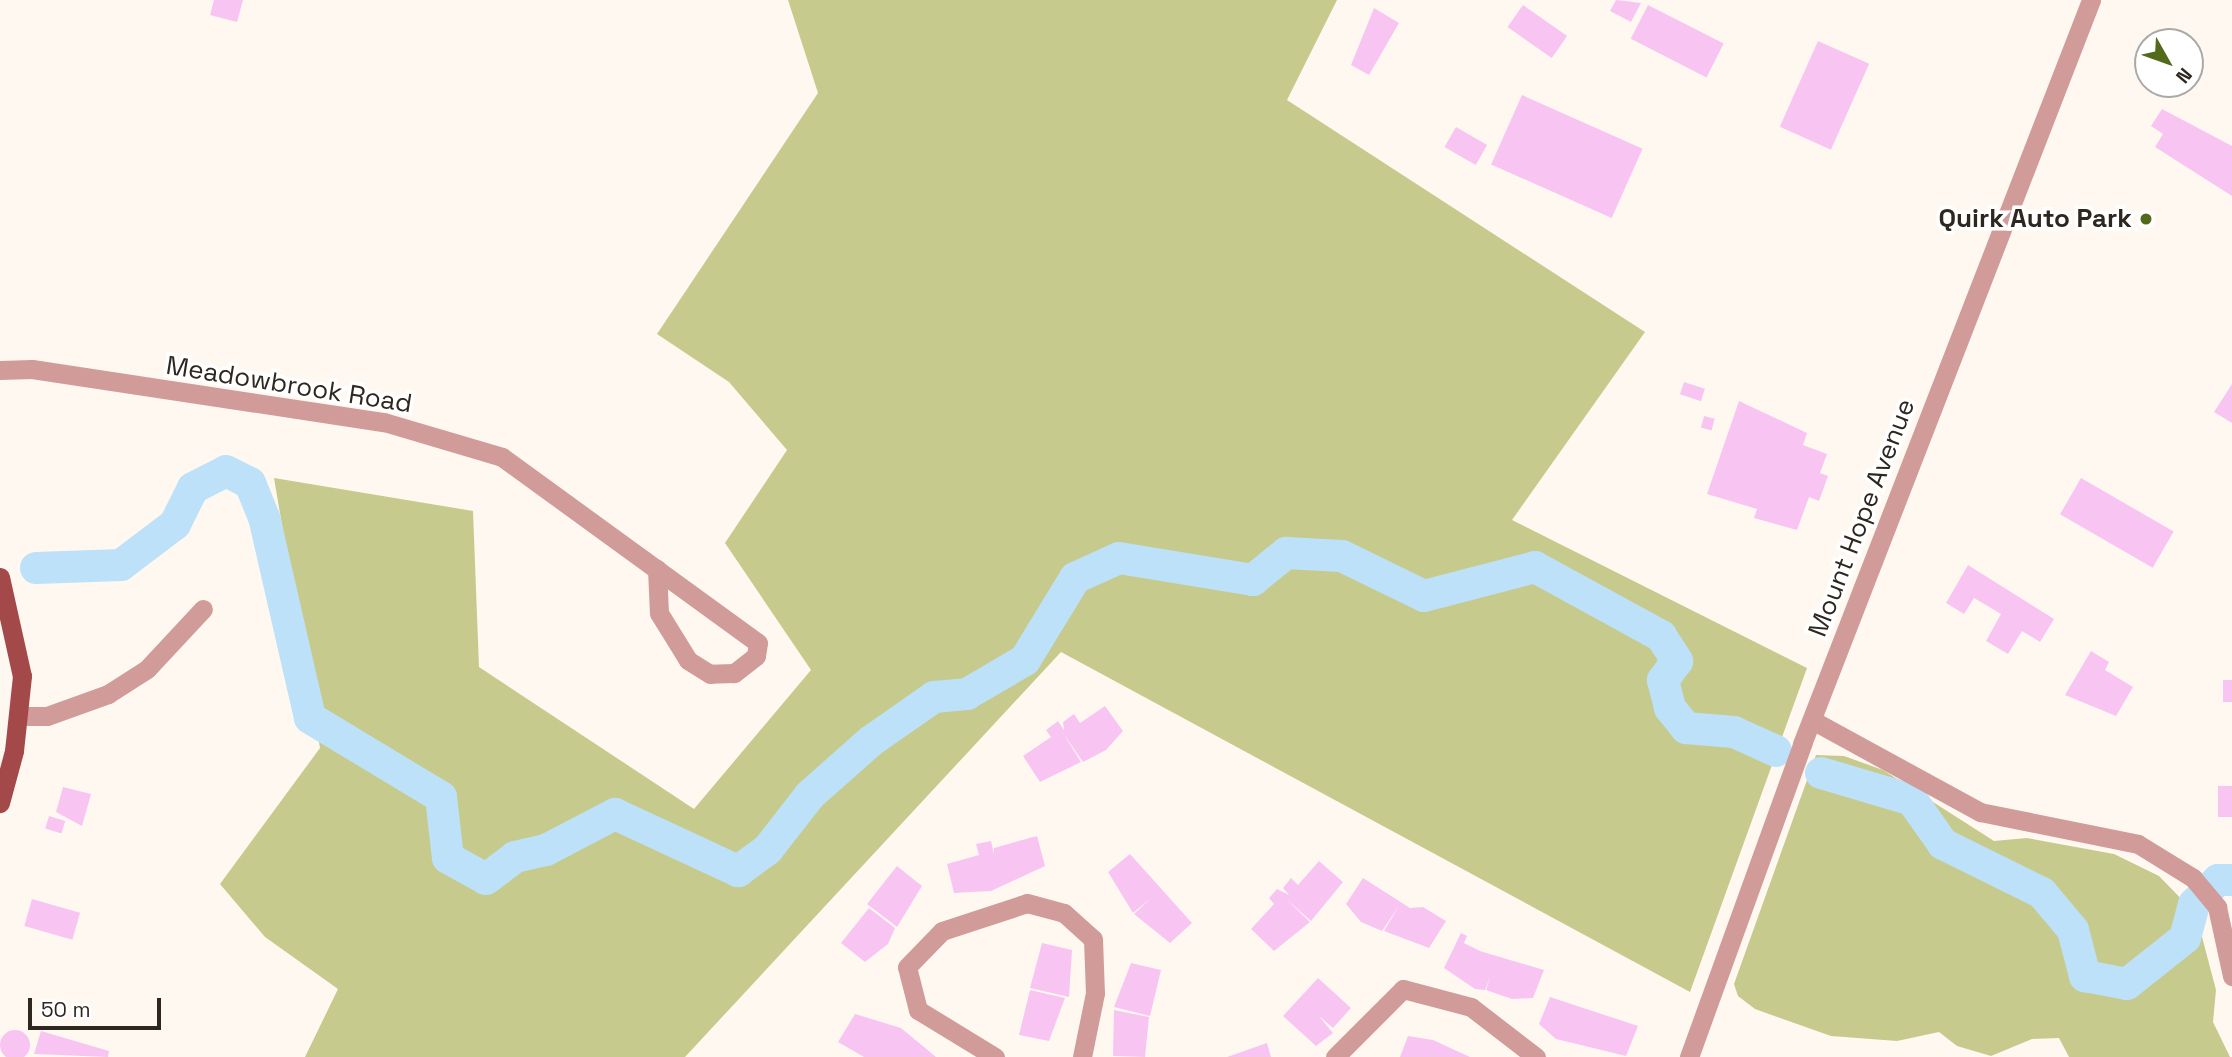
<!DOCTYPE html>
<html>
<head>
<meta charset="utf-8">
<style>
	body { margin:0 }
	#map { position:relative; width:2232px; height:1057px; overflow:hidden; background:#fef8f0; font-family:"Space Grotesk",sans-serif }
	div>[style] { position:absolute }
	.green>* { inset:0; background:#c7ca8d }
	.river>* { height:32px; margin:-16px; padding:0 16px; transform-origin:16px; border-radius:16px; background:#bce1f8 }
	.building>* { inset:0; background:#f8c5f3; transform-origin:0 0 }
	.round { border-radius:50% }
	.minor>* { height:19px; margin:-9.5px; padding:0 9.5px; transform-origin:9.5px; border-radius:9.5px; background:#d09b99 }
	.tertiary>* { height:19px; margin:-9.5px; padding:0 9.5px; transform-origin:9.5px; border-radius:9.5px; background:#d09b99 }
	.primary>* { height:19px; margin:-9.5px; padding:0 9.5px; transform-origin:9.5px; border-radius:9.5px; background:#a4494a }
	.dots>* { width:19px; height:19px; translate:-50% -50%; box-sizing:border-box; border:4px solid #fff; border-radius:50% }
	span { translate:-50% -50%; white-space:nowrap; text-align:center; line-height:1.15; -webkit-text-stroke:7px #fff; paint-order:stroke }
	.poi-label { font-size:26px; color:#2d2720; font-weight:700 }
	.right { translate:-100% -50%; text-align:right }
	.street-label { font-size:26px; color:#2d2720 }
	.north { position:absolute; left:2134px; top:28px; width:70px; height:70px; box-sizing:border-box; background:#fff; border:2px solid #aba9a6; border-radius:50%; rotate:130deg; font-size:19px; font-weight:700; line-height:28px; text-align:center; color:#2d2720 }
	.north::after { content:''; display:block; margin:auto; width:24px; height:32px; background:#526a1a; clip-path:polygon(50% 0,100% 100%,50% 72%,0 100%) }
	.scale { position:absolute; left:28px; top:998px; width:133px; height:32px; box-sizing:border-box; border:4px solid #2d2720; border-top:0; padding-left:9px; font-size:21px; line-height:24px; white-space:nowrap; color:#2d2720; -webkit-text-stroke:5px #fff; paint-order:stroke }
</style>
</head>
<body>
<div id="map">
	<div class="green">
		<div style="clip-path:polygon(788px 0,1337px 0,1287px 100px,1645px 332px,1512px 520px,1807px 668px,1690px 992px,1061px 652px,685px 1057px,305px 1057px,338px 989px,265px 937px,220px 884px,320px 748px,274px 478px,473px 511px,479px 667px,694px 809px,811px 670px,725px 543px,787px 450px,729px 382px,657px 334px,818px 93px)"></div>
		<div style="clip-path:polygon(1816px 755px,1844px 756px,1883px 770px,1994px 841px,2027px 838px,2114px 854px,2159px 876px,2196px 914px,2216px 990px,2213px 1022px,2230px 1057px,2069px 1057px,2059px 1038px,2032px 1039px,1991px 1056px,1957px 1046px,1939px 1032px,1897px 1041px,1831px 1036px,1755px 1009px,1738px 996px,1734px 984px)"></div>
	</div>
	<div class="river">
		<div style="left:36px;top:568px;width:85px;rotate:-2deg"></div>
		<div style="left:121px;top:565px;width:68px;rotate:-37.2deg"></div>
		<div style="left:175px;top:524px;width:40px;rotate:-63.4deg"></div>
		<div style="left:193px;top:488px;width:37px;rotate:-27deg"></div>
		<div style="left:226px;top:471px;width:27px;rotate:27deg"></div>
		<div style="left:250px;top:483px;width:37px;rotate:68deg"></div>
		<div style="left:264px;top:517px;width:206px;rotate:77.1deg"></div>
		<div style="left:310px;top:718px;width:153px;rotate:31.1deg"></div>
		<div style="left:441px;top:797px;width:61px;rotate:83.5deg"></div>
		<div style="left:448px;top:858px;width:43px;rotate:28.9deg"></div>
		<div style="left:486px;top:879px;width:36px;rotate:-37deg"></div>
		<div style="left:515px;top:857px;width:32px;rotate:-13deg"></div>
		<div style="left:546px;top:850px;width:78px;rotate:-27.6deg"></div>
		<div style="left:615px;top:814px;width:136px;rotate:24.9deg"></div>
		<div style="left:738px;top:871px;width:37px;rotate:-36deg"></div>
		<div style="left:768px;top:849px;width:68px;rotate:-52.1deg"></div>
		<div style="left:810px;top:795px;width:81px;rotate:-41.5deg"></div>
		<div style="left:871px;top:741px;width:77px;rotate:-34.9deg"></div>
		<div style="left:934px;top:697px;width:33px;rotate:-5deg"></div>
		<div style="left:967px;top:694px;width:67px;rotate:-30.4deg"></div>
		<div style="left:1025px;top:660px;width:96px;rotate:-58.6deg"></div>
		<div style="left:1075px;top:578px;width:48px;rotate:-24.4deg"></div>
		<div style="left:1119px;top:558px;width:136px;rotate:9.3deg"></div>
		<div style="left:1253px;top:580px;width:43px;rotate:-39.3deg"></div>
		<div style="left:1286px;top:553px;width:56px;rotate:3.1deg"></div>
		<div style="left:1342px;top:556px;width:91px;rotate:26deg"></div>
		<div style="left:1424px;top:596px;width:115px;rotate:-14.6deg"></div>
		<div style="left:1535px;top:567px;width:144px;rotate:28.7deg"></div>
		<div style="left:1661px;top:636px;width:30px;rotate:57deg"></div>
		<div style="left:1677px;top:661px;width:24px;rotate:126deg"></div>
		<div style="left:1663px;top:680px;width:29px;rotate:76deg"></div>
		<div style="left:1670px;top:708px;width:26px;rotate:51deg"></div>
		<div style="left:1686px;top:728px;width:48px;rotate:4.8deg"></div>
		<div style="left:1734px;top:732px;width:46px;rotate:24.3deg"></div>
		<div style="left:1821px;top:773px;width:95px;rotate:16.5deg"></div>
		<div style="left:1912px;top:800px;width:54px;rotate:54.8deg"></div>
		<div style="left:1943px;top:844px;width:110px;rotate:26.3deg"></div>
		<div style="left:2042px;top:893px;width:48px;rotate:50deg"></div>
		<div style="left:2073px;top:930px;width:48px;rotate:75.4deg"></div>
		<div style="left:2085px;top:976px;width:43px;rotate:10.8deg"></div>
		<div style="left:2127px;top:984px;width:74px;rotate:-38.4deg"></div>
		<div style="left:2185px;top:938px;width:35px;rotate:-75deg"></div>
		<div style="left:2194px;top:904px;width:34px;rotate:-45deg"></div>
		<div style="left:2218px;top:880px;width:14px"></div>
	</div>
	<div class="building">
		<div style="clip-path:polygon(214px 0,243px 0,237px 22px,210px 15px)"></div>
		<div style="clip-path:polygon(1616px 0,1641px 3px,1631px 22px,1610px 11px)"></div>
		<div style="left:1523px;top:5px;width:54px;height:27px;rotate:35deg"></div>
		<div style="left:1648px;top:5px;width:85px;height:38px;rotate:27deg"></div>
		<div style="clip-path:polygon(1374px 8px,1399px 23px,1369px 75px,1351px 65px)"></div>
		<div style="left:1818px;top:41px;width:56px;height:94px;rotate:24deg"></div>
		<div style="left:1522px;top:95px;width:132px;height:76px;rotate:24deg"></div>
		<div style="clip-path:polygon(2162px 109px,2232px 146px,2232px 196px,2155px 147px,2163px 134px,2151px 126px)"></div>
		<div style="left:1456px;top:127px;width:36px;height:23px;rotate:30deg"></div>
		<div style="left:1684px;top:382px;width:22px;height:13px;rotate:18deg"></div>
		<div style="clip-path:polygon(2232px 384px,2232px 423px,2214px 412px)"></div>
		<div style="clip-path:polygon(1739px 401px,1807px 433px,1803px 445px,1827px 454px,1820px 473px,1828px 476px,1819px 501px,1809px 497px,1797px 530px,1754px 518px,1757px 509px,1707px 494px)"></div>
		<div style="left:1704px;top:416px;width:11px;height:12px;rotate:15deg"></div>
		<div style="left:2081px;top:478px;width:107px;height:42px;rotate:30deg"></div>
		<div style="clip-path:polygon(1968px 565px,2054px 619px,2040px 642px,2022px 631px,2008px 654px,1986px 641px,2001px 614px,1974px 598px,1964px 614px,1946px 603px)"></div>
		<div style="clip-path:polygon(2091px 651px,2109px 662px,2105px 670px,2133px 687px,2116px 716px,2065px 695px)"></div>
		<div style="left:2223px;top:680px;width:9px;height:22px"></div>
		<div style="clip-path:polygon(1105px 706px,1123px 731px,1106px 750px,1083px 762px,1063px 733px,1081px 762px,1040px 782px,1023px 756px,1051px 737px,1046px 730px,1058px 721px,1064px 730px,1063px 722px,1074px 714px,1080px 723px)"></div>
		<div style="left:2218px;top:786px;width:14px;height:31px"></div>
		<div style="clip-path:polygon(63px 787px,91px 794px,82px 826px,56px 812px)"></div>
		<div style="left:49px;top:816px;width:17px;height:13px;rotate:17deg"></div>
		<div style="clip-path:polygon(1037px 836px,1045px 866px,991px 891px,954px 893px,947px 864px,979px 855px,976px 844px,991px 841px,994px 854px,994px 848px)"></div>
		<div style="clip-path:polygon(1130px 854px,1192px 923px,1170px 943px,1134px 914px,1150px 899px,1133px 913px,1108px 872px)"></div>
		<div style="clip-path:polygon(1319px 861px,1343px 882px,1311px 921px,1285px 898px,1310px 922px,1274px 951px,1251px 929px,1274px 904px,1269px 898px,1277px 889px,1289px 895px,1283px 888px,1291px 878px,1298px 885px)"></div>
		<div style="clip-path:polygon(897px 866px,922px 886px,897px 927px,867px 904px)"></div>
		<div style="clip-path:polygon(1363px 878px,1410px 908px,1423px 907px,1446px 921px,1429px 948px,1384px 931px,1399px 906px,1382px 931px,1361px 922px,1346px 904px)"></div>
		<div style="left:32px;top:899px;width:50px;height:28px;rotate:16deg"></div>
		<div style="clip-path:polygon(869px 908px,895px 928px,888px 944px,865px 962px,841px 943px)"></div>
		<div style="clip-path:polygon(1461px 933px,1467px 936px,1464px 943px,1480px 951px,1544px 970px,1533px 998px,1512px 999px,1486px 990px,1490px 977px,1485px 990px,1475px 989px,1444px 968px)"></div>
		<div style="clip-path:polygon(1042px 943px,1072px 950px,1069px 997px,1030px 988px)"></div>
		<div style="clip-path:polygon(1131px 963px,1161px 970px,1150px 1016px,1114px 1007px)"></div>
		<div style="clip-path:polygon(1318px 978px,1351px 1008px,1333px 1028px,1319px 1016px,1333px 1033px,1316px 1046px,1283px 1016px)"></div>
		<div style="clip-path:polygon(1030px 990px,1065px 998px,1049px 1041px,1019px 1035px)"></div>
		<div style="clip-path:polygon(1550px 997px,1638px 1026px,1626px 1056px,1556px 1039px,1539px 1024px)"></div>
		<div style="clip-path:polygon(1114px 1010px,1149px 1017px,1145px 1057px,1113px 1056px)"></div>
		<div style="clip-path:polygon(855px 1014px,901px 1028px,936px 1057px,864px 1057px,838px 1042px)"></div>
		<div class="round" style="left:0;top:1030px;width:30px;height:30px"></div>
		<div style="clip-path:polygon(41px 1031px,109px 1051px,108px 1057px,34px 1054px)"></div>
		<div style="clip-path:polygon(1408px 1036px,1433px 1040px,1470px 1057px,1400px 1057px)"></div>
		<div style="clip-path:polygon(1267px 1043px,1271px 1057px,1227px 1057px)"></div>
	</div>
	<div class="minor">
		<div style="left:0;top:370px;width:32px;rotate:-2deg"></div>
		<div style="left:32px;top:369px;width:356px;rotate:8.6deg"></div>
		<div style="left:384px;top:422px;width:123px;rotate:16.5deg"></div>
		<div style="left:502px;top:457px;width:316px;rotate:36deg"></div>
		<div style="left:758px;top:643px;width:13px;rotate:99deg"></div>
		<div style="left:756px;top:656px;width:28px;rotate:142deg"></div>
		<div style="left:734px;top:673px;width:24px;rotate:178deg"></div>
		<div style="left:710px;top:674px;width:26px;rotate:-148deg"></div>
		<div style="left:688px;top:660px;width:55px;rotate:-121.7deg"></div>
		<div style="left:659px;top:613px;width:44px;rotate:-92.6deg"></div>
		<div style="left:19px;top:716px;width:28px"></div>
		<div style="left:47px;top:716px;width:65px;rotate:-19.8deg"></div>
		<div style="left:108px;top:694px;width:46px;rotate:-32.7deg"></div>
		<div style="left:147px;top:669px;width:82px;rotate:-47deg"></div>
		<div style="left:1812px;top:720px;width:192px;rotate:28.7deg"></div>
		<div style="left:1980px;top:812px;width:161px;rotate:11.4deg"></div>
		<div style="left:2138px;top:844px;width:65px;rotate:31.7deg"></div>
		<div style="left:2193px;top:878px;width:38px;rotate:50deg"></div>
		<div style="left:2217px;top:907px;width:71px;rotate:77.7deg"></div>
		<div style="left:995px;top:1057px;width:90px;rotate:-148.6deg"></div>
		<div style="left:918px;top:1010px;width:44px;rotate:-104.3deg"></div>
		<div style="left:907px;top:967px;width:50px;rotate:-45.8deg"></div>
		<div style="left:942px;top:931px;width:89px;rotate:-18.2deg"></div>
		<div style="left:1027px;top:903px;width:38px;rotate:15deg"></div>
		<div style="left:1064px;top:913px;width:39px;rotate:42deg"></div>
		<div style="left:1093px;top:939px;width:54px;rotate:87.9deg"></div>
		<div style="left:1095px;top:993px;width:65px;rotate:101.5deg"></div>
		<div style="left:1335px;top:1057px;width:96px;rotate:-45deg"></div>
		<div style="left:1403px;top:989px;width:70px;rotate:14.8deg"></div>
		<div style="left:1471px;top:1007px;width:82px;rotate:37.6deg"></div>
	</div>
	<div class="tertiary">
		<div style="left:1689px;top:1057px;width:333px;rotate:-70.1deg"></div>
		<div style="left:1802px;top:744px;width:798px;rotate:-68.77deg"></div>
	</div>
	<div class="primary">
		<div style="left:0;top:577px;width:101px;rotate:77.5deg"></div>
		<div style="left:22px;top:676px;width:75px;rotate:96.1deg"></div>
		<div style="left:14px;top:751px;width:54px;rotate:105.1deg"></div>
	</div>
	<div class="dots">
		<div style="left:2146px;top:219px;background:#526a1a"></div>
	</div>
	<div class="poi-label">
		<span class="right" style="left:2132px;top:219px">Quirk Auto Park</span>
	</div>
	<div class="street-label">
		<span style="left:289px;top:385px;rotate:9deg">Meadowbrook Road</span>
		<span style="left:1862px;top:518px;rotate:-69deg">Mount Hope Avenue</span>
	</div>
	<div class="north">N</div>
	<div class="scale">50 m</div>
</div>
</body>
</html>
